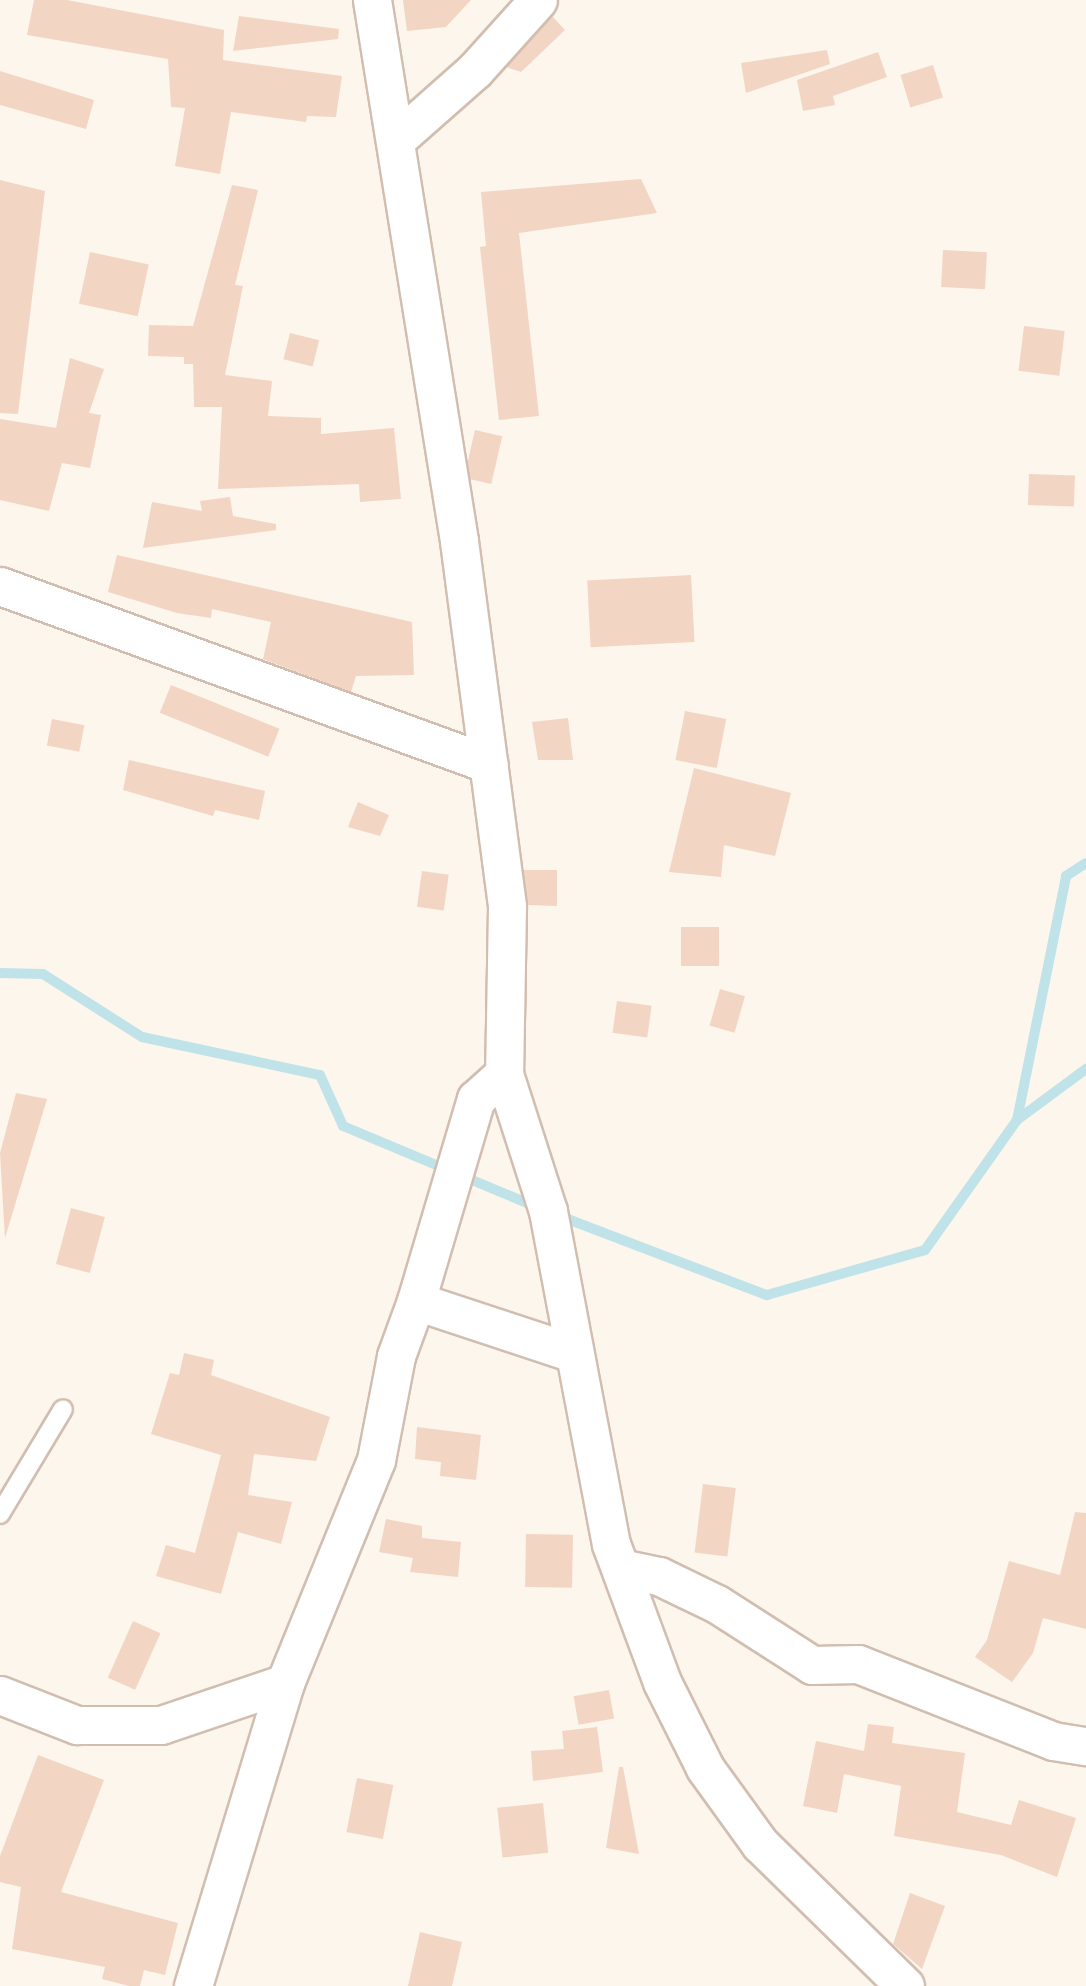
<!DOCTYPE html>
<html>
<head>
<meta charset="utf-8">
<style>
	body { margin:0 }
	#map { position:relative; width:1086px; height:1986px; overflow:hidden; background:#fdf6ec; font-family:Poppins,sans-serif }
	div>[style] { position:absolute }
	.stream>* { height:10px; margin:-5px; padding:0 5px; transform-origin:5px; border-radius:5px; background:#bfe3e8 }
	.building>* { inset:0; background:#f3d5c3; transform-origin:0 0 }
	.roads { filter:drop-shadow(2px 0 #d1beb0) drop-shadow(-2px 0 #d1beb0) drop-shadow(0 2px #d1beb0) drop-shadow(0 -2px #d1beb0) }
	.service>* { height:18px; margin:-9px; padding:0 9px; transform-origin:9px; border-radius:9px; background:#fff }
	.minor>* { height:37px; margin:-18.5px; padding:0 18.5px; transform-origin:18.5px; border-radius:18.5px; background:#fff }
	span { translate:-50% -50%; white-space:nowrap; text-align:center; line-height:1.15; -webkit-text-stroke:6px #fffaf3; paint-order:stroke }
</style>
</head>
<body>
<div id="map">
	<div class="stream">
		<div style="left:0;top:973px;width:43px;rotate:1.3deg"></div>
		<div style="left:43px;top:974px;width:117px;rotate:32.5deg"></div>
		<div style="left:142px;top:1037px;width:182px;rotate:12.1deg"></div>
		<div style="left:320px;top:1075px;width:56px;rotate:65.7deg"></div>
		<div style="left:343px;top:1126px;width:212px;rotate:22.7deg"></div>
		<div style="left:1017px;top:1120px;width:249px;rotate:-78.6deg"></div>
		<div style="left:1066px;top:876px;width:24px;rotate:-33deg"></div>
		<div style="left:557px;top:1215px;width:225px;rotate:20.9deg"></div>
		<div style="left:767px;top:1295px;width:164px;rotate:-15.9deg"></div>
		<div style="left:925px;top:1250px;width:159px;rotate:-54.7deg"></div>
		<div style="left:1017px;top:1120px;width:86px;rotate:-36.5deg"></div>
	</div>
	<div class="building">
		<div style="clip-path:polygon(34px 0,67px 0,224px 30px,223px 60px,342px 76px,336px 117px,307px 116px,306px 122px,231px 112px,220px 174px,175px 166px,185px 108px,171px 107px,168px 59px,27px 35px)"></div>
		<div style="clip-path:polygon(403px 0,471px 0,446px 27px,407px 31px)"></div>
		<div style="clip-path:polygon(239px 16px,339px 29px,338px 39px,233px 51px)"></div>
		<div style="clip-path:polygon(552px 16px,565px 30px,521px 72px,506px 67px)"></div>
		<div style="clip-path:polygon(827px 50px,830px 64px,746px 93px,741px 63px)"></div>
		<div style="clip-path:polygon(878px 52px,887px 77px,833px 96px,835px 105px,803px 111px,797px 80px)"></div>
		<div style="left:933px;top:65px;width:34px;height:34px;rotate:73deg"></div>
		<div style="clip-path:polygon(0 71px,94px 100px,86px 129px,0 105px)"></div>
		<div style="clip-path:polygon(641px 179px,657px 213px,519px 233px,539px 416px,499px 420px,480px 247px,486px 246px,481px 192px)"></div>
		<div style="clip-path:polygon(0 180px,45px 191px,18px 414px,0 413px)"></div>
		<div style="clip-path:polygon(232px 185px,258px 190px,235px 285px,243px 286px,225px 375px,272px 381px,268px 416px,321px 418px,321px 434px,394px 428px,401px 499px,360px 502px,359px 484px,218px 489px,222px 407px,194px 407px,193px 364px,184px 364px,184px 357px,148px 356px,149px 325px,193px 326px)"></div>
		<div style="left:943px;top:250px;width:44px;height:37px;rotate:3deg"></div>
		<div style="left:90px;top:252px;width:60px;height:53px;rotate:12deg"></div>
		<div style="left:1024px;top:326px;width:41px;height:45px;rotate:7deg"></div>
		<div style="left:290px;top:333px;width:30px;height:27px;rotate:14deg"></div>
		<div style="clip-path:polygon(70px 358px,104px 369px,89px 413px,101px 415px,90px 468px,62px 463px,49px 511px,0 500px,0 419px,56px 428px)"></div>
		<div style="left:475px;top:430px;width:28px;height:49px;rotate:13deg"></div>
		<div style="left:1029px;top:474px;width:46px;height:31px;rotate:2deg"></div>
		<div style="clip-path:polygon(230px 497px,233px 516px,276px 524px,276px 530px,143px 548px,152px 502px,202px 511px,200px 501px)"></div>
		<div style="clip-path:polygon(117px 555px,412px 622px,414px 675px,356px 676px,351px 692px,263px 659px,271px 622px,212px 609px,211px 618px,177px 613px,108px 592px)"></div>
		<div style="left:691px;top:575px;width:67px;height:104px;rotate:87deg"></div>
		<div style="left:171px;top:685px;width:117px;height:30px;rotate:22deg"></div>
		<div style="left:685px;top:711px;width:42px;height:50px;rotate:11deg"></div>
		<div style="clip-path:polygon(568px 718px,573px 760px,538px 760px,532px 722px)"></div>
		<div style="left:52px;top:719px;width:33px;height:27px;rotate:11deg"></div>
		<div style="clip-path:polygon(129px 760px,265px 791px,259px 820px,215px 810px,213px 816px,123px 790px)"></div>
		<div style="clip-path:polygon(694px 768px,791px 793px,775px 856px,724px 845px,721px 877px,669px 872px)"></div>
		<div style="clip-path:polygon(358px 802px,389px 815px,380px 836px,348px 827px)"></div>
		<div style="clip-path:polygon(523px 870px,557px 870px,557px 906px,528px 905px)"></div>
		<div style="left:422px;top:871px;width:27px;height:36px;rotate:8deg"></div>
		<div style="left:681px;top:927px;width:38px;height:39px"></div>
		<div style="left:720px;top:989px;width:26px;height:38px;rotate:16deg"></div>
		<div style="left:617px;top:1001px;width:35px;height:32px;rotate:8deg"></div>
		<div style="clip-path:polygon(16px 1093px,47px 1099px,5px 1238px,0 1153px)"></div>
		<div style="left:71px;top:1208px;width:35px;height:58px;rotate:15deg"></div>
		<div style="clip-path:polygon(184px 1353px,214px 1360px,211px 1375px,330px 1417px,316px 1461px,254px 1454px,248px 1495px,292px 1502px,281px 1544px,238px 1532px,221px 1594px,156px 1576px,166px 1545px,195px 1553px,221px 1455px,151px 1434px,170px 1373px,179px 1375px)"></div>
		<div style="clip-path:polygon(417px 1427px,481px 1435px,476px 1480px,440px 1476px,441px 1462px,415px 1459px)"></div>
		<div style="left:703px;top:1484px;width:33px;height:69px;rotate:7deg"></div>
		<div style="clip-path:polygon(1075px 1512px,1086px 1513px,1086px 1629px,1043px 1618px,1033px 1653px,1012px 1682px,975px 1657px,987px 1640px,1009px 1561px,1060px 1575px)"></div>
		<div style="clip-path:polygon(386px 1519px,422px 1526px,422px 1538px,461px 1542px,458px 1577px,410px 1572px,413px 1558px,379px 1552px)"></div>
		<div style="left:526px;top:1534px;width:47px;height:53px;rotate:1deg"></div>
		<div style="left:133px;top:1621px;width:30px;height:62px;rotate:24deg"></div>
		<div style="left:609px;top:1690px;width:29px;height:36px;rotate:80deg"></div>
		<div style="clip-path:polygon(868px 1724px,894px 1727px,892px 1743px,965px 1753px,957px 1812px,1011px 1825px,1019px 1800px,1076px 1818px,1057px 1877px,1001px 1855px,894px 1836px,901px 1786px,844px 1774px,837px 1813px,803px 1806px,816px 1741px,864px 1751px)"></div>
		<div style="clip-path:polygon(597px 1727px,603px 1772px,533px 1781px,531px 1751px,564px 1749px,562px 1731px)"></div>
		<div style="clip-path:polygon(38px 1755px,104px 1780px,61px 1892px,178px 1923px,165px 1975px,144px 1970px,140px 1986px,129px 1986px,102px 1979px,105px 1967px,12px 1949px,21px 1887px,0 1882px,0 1856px)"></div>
		<div style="clip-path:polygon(619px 1767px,623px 1767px,639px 1854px,606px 1848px)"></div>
		<div style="left:357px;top:1778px;width:37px;height:55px;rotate:11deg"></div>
		<div style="left:543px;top:1803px;width:50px;height:46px;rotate:84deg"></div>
		<div style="clip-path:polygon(910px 1893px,945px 1906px,922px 1969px,893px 1944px)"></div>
		<div style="clip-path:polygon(420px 1932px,462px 1942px,452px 1986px,408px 1986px)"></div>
	</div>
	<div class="roads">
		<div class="service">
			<div style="left:0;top:1514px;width:122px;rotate:-59deg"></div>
		</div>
		<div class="minor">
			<div style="left:372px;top:0;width:548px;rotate:80.86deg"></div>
			<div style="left:459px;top:541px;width:369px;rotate:82.5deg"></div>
			<div style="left:507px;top:907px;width:167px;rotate:91deg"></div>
			<div style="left:504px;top:1074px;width:144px;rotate:72.2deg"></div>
			<div style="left:548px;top:1211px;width:339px;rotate:79.3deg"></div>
			<div style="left:611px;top:1544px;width:147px;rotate:69.7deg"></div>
			<div style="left:662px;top:1682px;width:96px;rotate:63.4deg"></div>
			<div style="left:705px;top:1768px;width:94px;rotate:54.1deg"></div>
			<div style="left:760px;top:1844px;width:203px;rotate:44.4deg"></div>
			<div style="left:397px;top:139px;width:104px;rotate:-41.5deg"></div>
			<div style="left:475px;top:70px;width:94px;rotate:-48deg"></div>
			<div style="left:0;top:586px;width:520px;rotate:20deg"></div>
			<div style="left:416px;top:1301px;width:211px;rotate:-73.5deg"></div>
			<div style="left:476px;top:1099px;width:38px;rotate:-42deg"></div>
			<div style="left:621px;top:1568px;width:39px;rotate:12deg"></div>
			<div style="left:659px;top:1576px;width:64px;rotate:25.8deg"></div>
			<div style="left:717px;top:1604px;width:113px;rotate:32.7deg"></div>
			<div style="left:812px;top:1665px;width:46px;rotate:-1.2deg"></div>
			<div style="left:858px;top:1664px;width:210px;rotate:21.5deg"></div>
			<div style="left:1053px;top:1741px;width:33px;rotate:9deg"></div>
			<div style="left:0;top:1695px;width:83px;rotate:21.3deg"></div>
			<div style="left:77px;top:1725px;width:84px"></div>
			<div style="left:161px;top:1725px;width:131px;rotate:-18.7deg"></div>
			<div style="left:193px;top:1986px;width:317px;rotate:-73.1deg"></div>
			<div style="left:285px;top:1683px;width:241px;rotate:-67.8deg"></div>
			<div style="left:376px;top:1460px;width:106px;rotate:-79.1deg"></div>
			<div style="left:396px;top:1356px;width:59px;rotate:-70deg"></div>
			<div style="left:416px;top:1301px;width:162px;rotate:18.3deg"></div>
		</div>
	</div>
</div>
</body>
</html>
